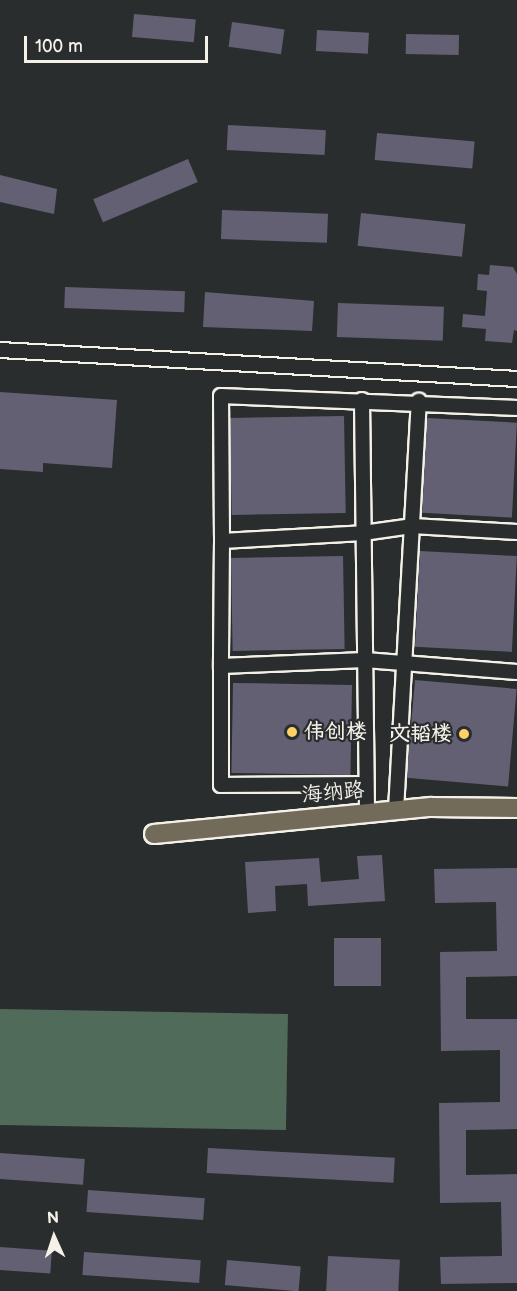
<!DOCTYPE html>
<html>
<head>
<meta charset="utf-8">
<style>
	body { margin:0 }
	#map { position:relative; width:517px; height:1291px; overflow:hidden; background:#2a2d2e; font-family:"Balsamiq Sans","LXGW WenKai TC",sans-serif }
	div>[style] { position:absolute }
	.green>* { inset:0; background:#506b59; transform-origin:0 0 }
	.building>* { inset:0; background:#636073; transform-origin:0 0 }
	.roads { filter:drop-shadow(2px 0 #f4f1e8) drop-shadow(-2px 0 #f4f1e8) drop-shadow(0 2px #f4f1e8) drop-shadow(0 -2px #f4f1e8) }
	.minor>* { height:14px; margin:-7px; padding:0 7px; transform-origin:7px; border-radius:7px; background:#2a2d2e }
	.major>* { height:18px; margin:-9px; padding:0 9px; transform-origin:9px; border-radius:9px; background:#736b5a }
	.dots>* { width:16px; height:16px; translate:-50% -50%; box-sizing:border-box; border:3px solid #2a2d2e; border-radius:50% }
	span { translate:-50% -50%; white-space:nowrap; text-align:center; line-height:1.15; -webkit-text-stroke:4.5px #2a2d2e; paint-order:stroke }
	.poi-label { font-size:21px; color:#f4f1e8; font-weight:700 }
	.left { translate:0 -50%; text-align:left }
	.right { translate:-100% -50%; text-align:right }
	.street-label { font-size:21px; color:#f4f1e8 }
	.north { position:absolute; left:24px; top:1207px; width:60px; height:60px; -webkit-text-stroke:4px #2a2d2e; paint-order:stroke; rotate:357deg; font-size:16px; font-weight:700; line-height:24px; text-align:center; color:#f4f1e8 }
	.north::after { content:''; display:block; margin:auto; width:21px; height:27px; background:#f4f1e8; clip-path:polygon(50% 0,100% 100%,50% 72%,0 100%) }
	.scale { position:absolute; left:24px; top:36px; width:184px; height:27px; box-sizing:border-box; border:3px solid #f4f1e8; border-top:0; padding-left:8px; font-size:18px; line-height:21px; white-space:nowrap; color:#f4f1e8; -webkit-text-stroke:4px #2a2d2e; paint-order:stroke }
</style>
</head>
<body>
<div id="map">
	<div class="green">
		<div style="left:0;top:1009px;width:288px;height:116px;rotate:1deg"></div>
	</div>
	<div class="building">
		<div style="left:134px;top:14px;width:62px;height:23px;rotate:5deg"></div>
		<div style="left:232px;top:22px;width:53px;height:25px;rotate:8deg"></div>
		<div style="left:317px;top:30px;width:52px;height:21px;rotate:3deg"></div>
		<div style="left:406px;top:34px;width:53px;height:20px;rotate:1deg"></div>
		<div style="left:228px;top:125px;width:98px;height:25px;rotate:3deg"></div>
		<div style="left:377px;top:133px;width:98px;height:27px;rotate:5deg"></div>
		<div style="left:188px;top:159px;width:25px;height:103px;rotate:67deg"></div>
		<div style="clip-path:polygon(0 175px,57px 189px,54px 214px,0 202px)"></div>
		<div style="left:222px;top:210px;width:106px;height:29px;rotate:2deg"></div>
		<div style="left:361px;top:213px;width:105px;height:33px;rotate:6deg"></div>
		<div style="clip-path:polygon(490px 265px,513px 267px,517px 274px,517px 331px,514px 330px,512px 343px,485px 341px,486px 329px,462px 327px,463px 314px,485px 316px,487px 291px,477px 290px,478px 274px,489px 275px)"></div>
		<div style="left:65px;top:287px;width:120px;height:21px;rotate:2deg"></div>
		<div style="clip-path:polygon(205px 292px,314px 301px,312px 331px,203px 327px)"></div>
		<div style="left:338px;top:303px;width:106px;height:34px;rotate:2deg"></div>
		<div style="clip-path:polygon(0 392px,117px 400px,112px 468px,43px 463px,43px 472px,0 469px)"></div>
		<div style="left:344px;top:416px;width:97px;height:114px;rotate:89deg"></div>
		<div style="left:427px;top:418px;width:90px;height:95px;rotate:3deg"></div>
		<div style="left:420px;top:551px;width:97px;height:96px;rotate:3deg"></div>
		<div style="left:343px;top:556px;width:93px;height:112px;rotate:89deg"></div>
		<div style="left:415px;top:680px;width:102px;height:98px;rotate:5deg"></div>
		<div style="left:352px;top:685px;width:90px;height:119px;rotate:91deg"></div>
		<div style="clip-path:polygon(382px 855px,385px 901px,308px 906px,307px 884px,275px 886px,276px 911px,248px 913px,245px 862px,319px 858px,321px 882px,359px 879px,357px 856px)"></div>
		<div style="clip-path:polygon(517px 868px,517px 976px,466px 977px,466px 1019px,517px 1019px,517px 1129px,466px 1130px,466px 1175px,517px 1174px,517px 1283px,441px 1284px,440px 1257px,502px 1256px,501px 1202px,440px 1203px,439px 1103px,500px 1102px,500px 1050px,441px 1051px,440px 952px,497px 951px,496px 902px,435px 903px,434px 869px)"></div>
		<div style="left:334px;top:938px;width:47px;height:48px"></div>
		<div style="left:208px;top:1148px;width:187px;height:25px;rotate:3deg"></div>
		<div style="left:0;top:1153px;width:85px;height:26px;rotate:4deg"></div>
		<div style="left:88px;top:1190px;width:117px;height:22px;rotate:4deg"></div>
		<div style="left:0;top:1247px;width:52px;height:23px;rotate:4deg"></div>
		<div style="left:84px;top:1252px;width:117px;height:23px;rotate:4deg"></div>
		<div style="left:328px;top:1256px;width:72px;height:35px;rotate:3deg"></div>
		<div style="left:227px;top:1260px;width:74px;height:25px;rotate:5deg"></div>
	</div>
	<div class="roads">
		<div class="minor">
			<div style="left:0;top:350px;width:518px;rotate:3.21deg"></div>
			<div style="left:362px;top:400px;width:412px;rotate:89.3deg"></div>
			<div style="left:517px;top:408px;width:296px;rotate:-177.7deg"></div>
			<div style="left:221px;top:396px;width:145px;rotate:89.6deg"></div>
			<div style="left:222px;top:541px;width:141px;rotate:-3.2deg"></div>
			<div style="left:363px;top:533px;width:49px;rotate:-8.1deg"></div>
			<div style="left:412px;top:526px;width:105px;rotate:3.3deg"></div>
			<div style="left:222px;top:541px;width:125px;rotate:90.5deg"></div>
			<div style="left:221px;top:666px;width:144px;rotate:-2.4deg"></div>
			<div style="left:365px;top:660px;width:152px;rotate:4.5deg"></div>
			<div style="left:221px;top:666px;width:119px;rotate:90deg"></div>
			<div style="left:221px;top:785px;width:145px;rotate:-0.4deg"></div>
			<div style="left:396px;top:810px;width:410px;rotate:-86.8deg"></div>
		</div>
		<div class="major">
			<div style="left:154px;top:834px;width:278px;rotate:-5.6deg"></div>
			<div style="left:431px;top:807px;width:86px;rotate:0.7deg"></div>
		</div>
	</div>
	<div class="dots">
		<div style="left:292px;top:732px;background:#ffd166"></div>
		<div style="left:464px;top:734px;background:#ffd166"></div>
	</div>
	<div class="poi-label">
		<span class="left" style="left:304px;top:732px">伟创楼</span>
		<span class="right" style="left:452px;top:734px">文韬楼</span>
	</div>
	<div class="street-label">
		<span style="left:333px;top:793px;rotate:-5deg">海纳路</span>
	</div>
	<div class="north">N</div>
	<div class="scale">100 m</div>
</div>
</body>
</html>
